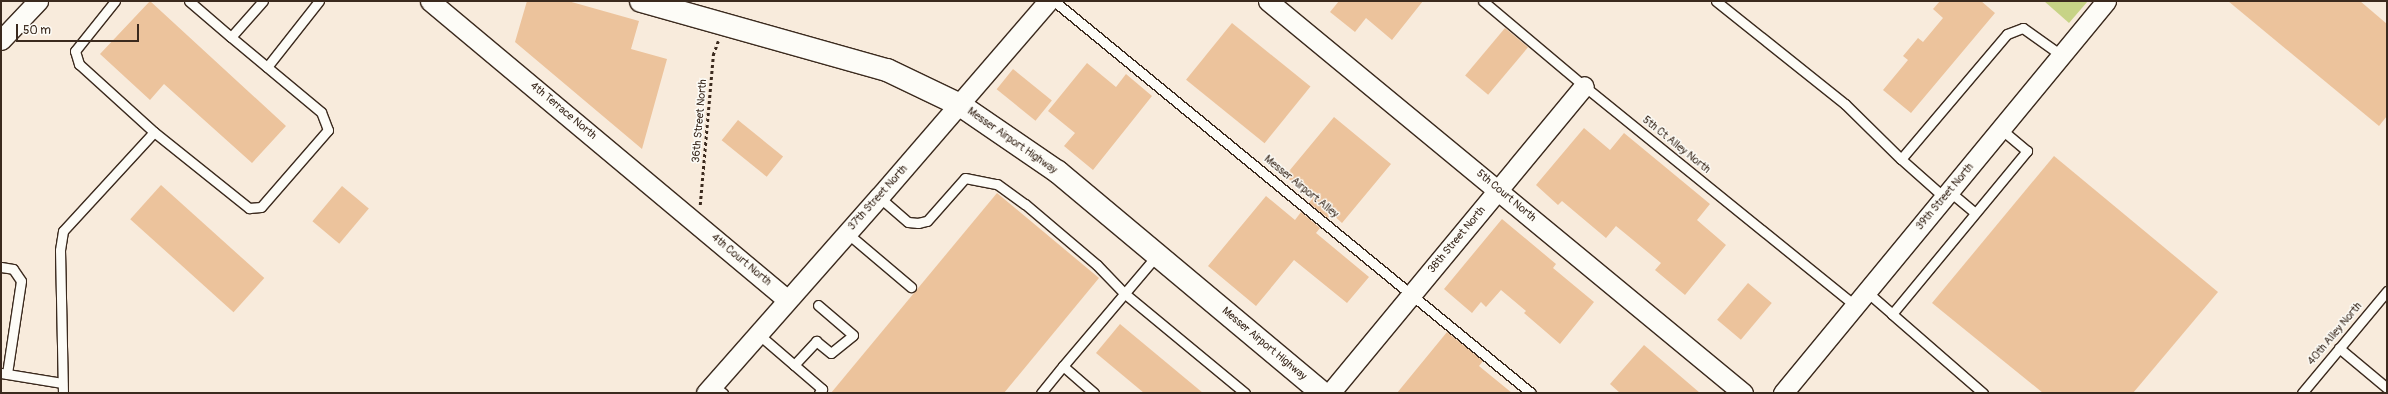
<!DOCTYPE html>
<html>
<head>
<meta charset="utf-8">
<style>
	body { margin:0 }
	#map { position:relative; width:2388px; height:394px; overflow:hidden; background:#fdfcf7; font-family:Pangolin,sans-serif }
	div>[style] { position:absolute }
	.built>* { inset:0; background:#f8ebdc; transform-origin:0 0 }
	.green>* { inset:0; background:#c7d386 }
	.building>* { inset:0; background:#ecc39c; transform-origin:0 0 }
	.path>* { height:2.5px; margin-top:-1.25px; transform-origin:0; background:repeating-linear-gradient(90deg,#3b2a1e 0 3px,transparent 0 6px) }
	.roads { filter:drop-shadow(1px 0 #3b2a1e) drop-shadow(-1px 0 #3b2a1e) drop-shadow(0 1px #3b2a1e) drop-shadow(0 -1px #3b2a1e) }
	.service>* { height:9px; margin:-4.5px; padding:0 4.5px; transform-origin:4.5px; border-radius:4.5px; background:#fdfcf7 }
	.minor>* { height:19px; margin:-9.5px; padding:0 9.5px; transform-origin:9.5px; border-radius:9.5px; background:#fdfcf7 }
	.secondary>* { height:22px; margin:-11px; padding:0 11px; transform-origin:11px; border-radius:11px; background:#fdfcf7 }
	span { translate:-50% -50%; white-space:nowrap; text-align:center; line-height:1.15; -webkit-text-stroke:3px #fdfcf7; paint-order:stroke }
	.street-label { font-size:11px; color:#3b2a1e }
	.frame { position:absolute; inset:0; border:2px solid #3b2a1e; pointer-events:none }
	.scale { position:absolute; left:16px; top:24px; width:123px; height:18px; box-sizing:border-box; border:2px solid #3b2a1e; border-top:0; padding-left:5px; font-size:12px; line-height:14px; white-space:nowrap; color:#3b2a1e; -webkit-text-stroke:3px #fdfcf7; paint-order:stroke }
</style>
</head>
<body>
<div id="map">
	<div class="built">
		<div style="left:1px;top:1px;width:2386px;height:392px"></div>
	</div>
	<div class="green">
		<div style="clip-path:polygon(2044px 1px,2088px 1px,2069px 23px)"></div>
	</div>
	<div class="building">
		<div style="clip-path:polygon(150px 1px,286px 126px,252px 163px,164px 84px,150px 100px,100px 54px)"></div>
		<div style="clip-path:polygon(527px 1px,568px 1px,639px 21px,631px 49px,667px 59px,642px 149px,515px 42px)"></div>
		<div style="clip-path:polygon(1339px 1px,1423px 1px,1392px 40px,1366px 18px,1355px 32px,1330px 12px)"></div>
		<div style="clip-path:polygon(1940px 1px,1981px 1px,1995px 13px,1911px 113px,1883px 90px,1908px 60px,1903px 56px,1918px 38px,1923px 42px,1943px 18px,1933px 9px)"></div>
		<div style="clip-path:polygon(2228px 1px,2360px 1px,2387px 24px,2387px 116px,2379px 126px)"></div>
		<div style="left:1232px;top:23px;width:101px;height:73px;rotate:39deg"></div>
		<div style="left:1505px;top:28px;width:30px;height:62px;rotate:40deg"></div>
		<div style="clip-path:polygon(1087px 63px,1116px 87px,1126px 74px,1152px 96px,1093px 170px,1064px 146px,1075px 133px,1048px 111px)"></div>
		<div style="left:1013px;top:69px;width:50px;height:26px;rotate:39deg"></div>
		<div style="clip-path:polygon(1334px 117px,1391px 164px,1342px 223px,1332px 214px,1328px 218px,1309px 203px,1313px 198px,1285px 176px)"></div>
		<div style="left:738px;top:120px;width:58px;height:26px;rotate:39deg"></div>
		<div style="clip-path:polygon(1584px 128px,1610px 150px,1624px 133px,1710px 204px,1697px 220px,1726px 245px,1685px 295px,1655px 270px,1661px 263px,1616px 226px,1606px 238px,1562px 201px,1558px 205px,1536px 185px)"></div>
		<div style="clip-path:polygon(2054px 156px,2218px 292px,2133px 393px,2043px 393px,1932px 303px)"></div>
		<div style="left:161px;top:185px;width:139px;height:46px;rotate:42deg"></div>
		<div style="left:342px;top:186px;width:35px;height:46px;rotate:40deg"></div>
		<div style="clip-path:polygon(997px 193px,1099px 278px,1004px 393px,831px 393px)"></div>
		<div style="clip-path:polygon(1266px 196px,1295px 220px,1301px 212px,1320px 228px,1316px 233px,1369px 277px,1347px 303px,1294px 260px,1256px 306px,1208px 266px)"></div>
		<div style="clip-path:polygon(1502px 219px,1556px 264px,1553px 268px,1594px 302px,1560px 344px,1524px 313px,1526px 311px,1501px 290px,1486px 307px,1481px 302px,1472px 313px,1444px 289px)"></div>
		<div style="left:1748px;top:283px;width:31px;height:48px;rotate:40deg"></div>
		<div style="clip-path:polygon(1120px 324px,1203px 393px,1144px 393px,1096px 353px)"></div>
		<div style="clip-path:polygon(1447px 332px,1483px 361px,1479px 366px,1512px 393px,1397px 393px)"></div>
		<div style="clip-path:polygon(1644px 345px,1700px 393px,1620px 393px,1610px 384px)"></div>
	</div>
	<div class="path">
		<div style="left:700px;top:205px;width:151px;rotate:-85deg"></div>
		<div style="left:713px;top:55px;width:15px;rotate:-70deg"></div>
	</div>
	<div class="roads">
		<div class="service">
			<div style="left:115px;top:1px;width:64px;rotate:128.7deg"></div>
			<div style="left:75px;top:51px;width:14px;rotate:73deg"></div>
			<div style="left:79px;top:64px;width:101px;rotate:42.2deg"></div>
			<div style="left:189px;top:1px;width:55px;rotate:40.6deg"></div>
			<div style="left:1054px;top:1px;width:617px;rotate:39.41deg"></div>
			<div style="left:1483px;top:1px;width:132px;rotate:40.1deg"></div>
			<div style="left:1584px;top:86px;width:350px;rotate:39deg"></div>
			<div style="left:1716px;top:1px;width:165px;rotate:38.6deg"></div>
			<div style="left:1845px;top:104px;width:78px;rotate:44.5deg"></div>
			<div style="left:1901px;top:159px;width:57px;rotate:41.5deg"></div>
			<div style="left:267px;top:67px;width:84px;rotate:-51.8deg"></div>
			<div style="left:1901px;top:159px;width:164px;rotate:-49.7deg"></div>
			<div style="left:2007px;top:34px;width:17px;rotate:-21deg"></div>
			<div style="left:2023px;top:28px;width:47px;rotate:35.4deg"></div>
			<div style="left:1949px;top:191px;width:34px;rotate:40deg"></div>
			<div style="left:879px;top:197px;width:38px;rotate:41deg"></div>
			<div style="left:908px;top:222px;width:10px;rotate:6deg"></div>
			<div style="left:918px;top:223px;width:9px;rotate:-13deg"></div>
			<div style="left:927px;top:221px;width:57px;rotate:-48.5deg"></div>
			<div style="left:965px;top:178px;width:33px;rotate:11deg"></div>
			<div style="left:997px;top:184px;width:34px;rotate:36deg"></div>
			<div style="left:1025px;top:204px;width:94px;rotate:40.3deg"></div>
			<div style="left:1097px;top:265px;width:39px;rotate:46deg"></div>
			<div style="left:1124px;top:293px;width:157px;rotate:39.6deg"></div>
			<div style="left:847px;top:233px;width:84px;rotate:40.2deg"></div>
			<div style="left:1px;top:267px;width:12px;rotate:9deg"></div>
			<div style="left:13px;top:269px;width:14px;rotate:56deg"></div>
			<div style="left:21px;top:281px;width:94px;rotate:98.6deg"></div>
			<div style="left:1867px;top:292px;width:33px;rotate:41deg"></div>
			<div style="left:1892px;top:314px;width:212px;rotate:-50.4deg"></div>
			<div style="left:2027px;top:151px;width:33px;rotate:-140deg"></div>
			<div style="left:1892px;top:314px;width:121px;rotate:41deg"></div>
			<div style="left:757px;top:333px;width:86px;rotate:40.7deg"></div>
			<div style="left:822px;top:389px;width:5px;rotate:127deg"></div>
			<div style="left:2339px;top:348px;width:62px;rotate:39.8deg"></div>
			<div style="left:794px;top:365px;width:33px;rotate:-47deg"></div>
			<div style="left:816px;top:341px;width:19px;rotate:39deg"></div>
			<div style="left:831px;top:353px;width:28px;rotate:-39deg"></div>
			<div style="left:853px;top:335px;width:46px;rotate:-139.4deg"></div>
			<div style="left:1px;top:373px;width:62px;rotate:9.3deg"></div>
			<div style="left:713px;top:385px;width:13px;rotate:39deg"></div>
			<div style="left:63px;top:393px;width:143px;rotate:-91.2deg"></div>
			<div style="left:60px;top:250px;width:19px;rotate:-81deg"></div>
			<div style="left:63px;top:231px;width:134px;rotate:-47.4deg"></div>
			<div style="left:154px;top:132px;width:122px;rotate:38.7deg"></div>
			<div style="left:249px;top:208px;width:12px;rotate:-5deg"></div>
			<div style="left:261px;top:207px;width:102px;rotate:-49deg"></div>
			<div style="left:328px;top:130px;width:19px;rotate:-111deg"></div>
			<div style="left:321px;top:112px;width:117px;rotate:-140.2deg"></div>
			<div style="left:231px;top:37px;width:48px;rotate:-48.4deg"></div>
			<div style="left:1041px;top:393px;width:35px;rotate:-51deg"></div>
			<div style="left:1094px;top:393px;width:41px;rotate:-138.9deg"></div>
			<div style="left:1063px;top:366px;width:145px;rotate:-49.7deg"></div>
			<div style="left:2302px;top:393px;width:133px;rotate:-50.2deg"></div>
		</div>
		<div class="minor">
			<div style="left:430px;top:1px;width:465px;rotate:39.9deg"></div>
			<div style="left:1268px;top:1px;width:616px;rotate:39.53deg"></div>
			<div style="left:1px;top:40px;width:54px;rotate:-46.5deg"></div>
			<div style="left:706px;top:393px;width:261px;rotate:-48.6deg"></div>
			<div style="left:879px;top:197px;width:259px;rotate:-49.2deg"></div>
			<div style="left:1330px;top:393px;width:398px;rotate:-50.4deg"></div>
			<div style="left:1783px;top:393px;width:508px;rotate:-50.51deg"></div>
		</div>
		<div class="secondary">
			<div style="left:641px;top:1px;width:255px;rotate:15.7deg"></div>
			<div style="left:887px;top:70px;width:81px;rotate:25.6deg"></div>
			<div style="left:960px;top:105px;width:119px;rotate:34.4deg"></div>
			<div style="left:1058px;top:172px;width:344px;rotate:39.9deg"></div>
		</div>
	</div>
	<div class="street-label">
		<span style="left:563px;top:111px;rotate:40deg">4th Terrace North</span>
		<span style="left:700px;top:121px;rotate:-85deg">36th Street North</span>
		<span style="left:1012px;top:141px;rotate:35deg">Messer Airport Highway</span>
		<span style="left:1676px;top:145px;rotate:39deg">5th Ct Alley North</span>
		<span style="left:1301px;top:187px;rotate:39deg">Messer Airport Alley</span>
		<span style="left:1506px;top:196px;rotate:40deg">5th Court North</span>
		<span style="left:1945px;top:197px;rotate:-50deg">39th Street North</span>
		<span style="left:878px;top:198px;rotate:-48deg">37th Street North</span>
		<span style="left:1457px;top:240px;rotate:-50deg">38th Street North</span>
		<span style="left:741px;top:260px;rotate:40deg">4th Court North</span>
		<span style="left:2335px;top:334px;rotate:-50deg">40th Alley North</span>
		<span style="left:1264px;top:344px;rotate:40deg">Messer Airport Highway</span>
	</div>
	<div class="frame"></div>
	<div class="scale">50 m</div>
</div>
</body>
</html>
